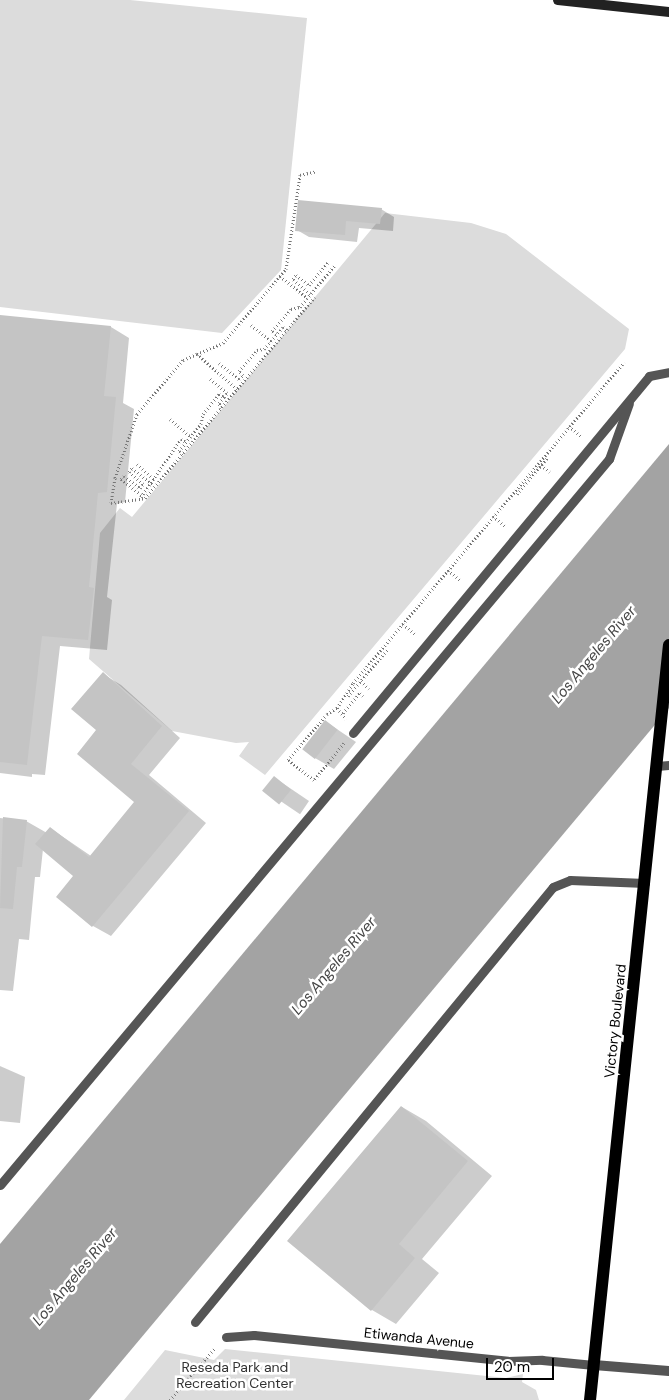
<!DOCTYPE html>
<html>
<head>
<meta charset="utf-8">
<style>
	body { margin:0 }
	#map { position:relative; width:669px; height:1400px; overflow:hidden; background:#fff; font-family:"DM Sans",sans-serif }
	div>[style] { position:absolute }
	.green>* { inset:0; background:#dcdcdc }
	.water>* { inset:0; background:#a3a3a3 }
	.shadow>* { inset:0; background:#0003; transform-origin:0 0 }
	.building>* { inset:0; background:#c4c4c4; transform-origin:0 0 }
	.path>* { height:3px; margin-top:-1.5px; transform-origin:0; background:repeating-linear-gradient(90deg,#777 0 1px,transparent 0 3.5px) }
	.service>* { height:9px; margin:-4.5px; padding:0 4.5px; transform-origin:4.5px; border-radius:4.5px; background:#555 }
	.minor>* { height:10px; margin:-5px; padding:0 5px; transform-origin:5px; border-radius:5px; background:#555 }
	.secondary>* { height:10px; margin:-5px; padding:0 5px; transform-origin:5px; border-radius:5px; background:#222 }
	.primary>* { height:12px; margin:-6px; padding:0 6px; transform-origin:6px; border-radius:6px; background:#000 }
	span { translate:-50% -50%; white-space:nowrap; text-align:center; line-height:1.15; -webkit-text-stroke:5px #fff; paint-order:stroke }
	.street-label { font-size:14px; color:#000 }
	.park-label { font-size:14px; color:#333 }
	.water-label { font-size:15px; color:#444; font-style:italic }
	.scale { position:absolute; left:486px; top:1358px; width:68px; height:22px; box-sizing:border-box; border:2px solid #000; border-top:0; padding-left:6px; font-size:15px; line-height:18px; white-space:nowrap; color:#000; -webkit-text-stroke:4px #fff; paint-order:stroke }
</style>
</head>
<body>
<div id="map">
	<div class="green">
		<div style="clip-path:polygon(0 0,130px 0,307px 18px,281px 270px,222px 333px,0 307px)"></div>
		<div style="clip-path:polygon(385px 213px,471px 223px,506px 234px,629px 329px,625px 349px,265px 775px,239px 756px,249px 742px,236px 743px,172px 731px,89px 659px,100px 533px,120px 508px,132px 517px)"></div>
		<div style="clip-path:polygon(225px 1349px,506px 1378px,523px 1374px,522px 1382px,536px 1390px,539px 1400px,124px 1400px,165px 1350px,214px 1360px)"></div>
	</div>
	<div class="water">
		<div style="clip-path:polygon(669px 444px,669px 708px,89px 1400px,0 1400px,0 1244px)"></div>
	</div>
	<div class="shadow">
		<div style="clip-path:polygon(381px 209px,394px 217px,393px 231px,359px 228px,357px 242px,309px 237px,297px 230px)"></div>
		<div style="clip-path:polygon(0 317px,111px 327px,129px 338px,123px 403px,134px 409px,125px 502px,117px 504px,107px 597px,112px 600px,107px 650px,60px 646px,45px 775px,32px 774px,32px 777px,0 773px)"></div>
		<div style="clip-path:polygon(103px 674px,121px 685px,180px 738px,149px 775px,206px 823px,111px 936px,93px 926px,75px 876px,43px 849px,40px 877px,35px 877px,29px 940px,19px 939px,13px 991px,0 990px,0 818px,26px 821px,47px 833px,50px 828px,91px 856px,136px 802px,98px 730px)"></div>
		<div style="clip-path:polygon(325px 721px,356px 742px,334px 769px,315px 758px)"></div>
		<div style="left:275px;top:778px;width:41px;height:16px;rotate:34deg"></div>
		<div style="clip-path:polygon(0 1066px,25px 1077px,20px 1123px,0 1121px)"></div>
		<div style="clip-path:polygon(402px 1107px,426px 1121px,492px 1176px,422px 1259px,439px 1273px,396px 1324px,372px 1310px,289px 1241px)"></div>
	</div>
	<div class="building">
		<div style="clip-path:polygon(298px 200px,382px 208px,380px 224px,346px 221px,345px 235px,295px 231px)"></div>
		<div style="clip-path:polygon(0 315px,111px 326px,104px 396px,116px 397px,107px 492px,98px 493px,89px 587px,94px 588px,88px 640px,42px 636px,27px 765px,0 762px)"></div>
		<div style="clip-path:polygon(103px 672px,162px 726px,131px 764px,189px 811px,92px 927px,56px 897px,73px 876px,35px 844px,50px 827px,89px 857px,134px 802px,77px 754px,96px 730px,71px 709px)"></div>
		<div style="left:325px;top:720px;width:16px;height:37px;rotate:38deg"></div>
		<div style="left:274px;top:776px;width:22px;height:19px;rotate:39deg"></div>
		<div style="clip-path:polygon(3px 817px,27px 820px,22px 867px,17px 867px,13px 909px,0 908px)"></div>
		<div style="clip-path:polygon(401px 1106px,468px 1161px,399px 1244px,415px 1258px,371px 1311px,287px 1241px)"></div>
	</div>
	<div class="path">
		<div style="left:280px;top:276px;width:35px;rotate:39deg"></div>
		<div style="left:310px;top:294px;width:23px;rotate:-139deg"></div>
		<div style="left:293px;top:279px;width:5px;rotate:-53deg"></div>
		<div style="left:296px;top:275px;width:16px;rotate:38deg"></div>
		<div style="left:309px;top:285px;width:30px;rotate:-50deg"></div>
		<div style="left:251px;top:325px;width:26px;rotate:39deg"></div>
		<div style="left:276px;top:334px;width:5px;rotate:-143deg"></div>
		<div style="left:272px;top:331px;width:29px;rotate:-49deg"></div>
		<div style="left:291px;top:309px;width:9px;rotate:-13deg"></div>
		<div style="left:300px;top:307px;width:55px;rotate:-50.2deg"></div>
		<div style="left:197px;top:354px;width:28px;rotate:-23deg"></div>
		<div style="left:223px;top:343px;width:97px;rotate:-49.6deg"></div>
		<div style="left:286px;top:269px;width:95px;rotate:-81.5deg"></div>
		<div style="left:300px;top:175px;width:17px;rotate:-13deg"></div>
		<div style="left:219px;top:363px;width:26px;rotate:39deg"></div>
		<div style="left:239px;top:379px;width:6px;rotate:-45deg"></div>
		<div style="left:243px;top:375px;width:6px;rotate:-135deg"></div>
		<div style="left:239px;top:371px;width:28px;rotate:-49deg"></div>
		<div style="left:257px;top:350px;width:7px;rotate:-8deg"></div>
		<div style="left:264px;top:349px;width:29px;rotate:-49deg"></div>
		<div style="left:283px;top:327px;width:5px;rotate:37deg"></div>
		<div style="left:237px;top:389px;width:53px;rotate:-138.8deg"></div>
		<div style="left:197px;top:354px;width:15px;rotate:157deg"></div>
		<div style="left:183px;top:360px;width:71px;rotate:130.4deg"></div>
		<div style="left:137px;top:414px;width:68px;rotate:109deg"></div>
		<div style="left:115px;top:478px;width:25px;rotate:99deg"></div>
		<div style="left:111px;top:503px;width:34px;rotate:-8deg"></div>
		<div style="left:145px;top:498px;width:263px;rotate:-49.8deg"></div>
		<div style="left:221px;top:408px;width:5px;rotate:-112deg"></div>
		<div style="left:219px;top:403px;width:8px;rotate:-50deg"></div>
		<div style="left:170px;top:419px;width:28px;rotate:41deg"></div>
		<div style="left:569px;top:426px;width:16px;rotate:40deg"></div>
		<div style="left:183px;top:454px;width:5px;rotate:-143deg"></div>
		<div style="left:179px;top:451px;width:35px;rotate:-51deg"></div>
		<div style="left:201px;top:424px;width:10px;rotate:-79deg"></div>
		<div style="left:203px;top:414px;width:26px;rotate:-51deg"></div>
		<div style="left:219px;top:394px;width:6px;rotate:31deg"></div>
		<div style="left:224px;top:397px;width:5px;rotate:-53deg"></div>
		<div style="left:227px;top:393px;width:23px;rotate:-140deg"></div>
		<div style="left:137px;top:464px;width:24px;rotate:42deg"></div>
		<div style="left:541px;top:465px;width:11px;rotate:38deg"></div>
		<div style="left:517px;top:494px;width:48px;rotate:-50deg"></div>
		<div style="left:141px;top:495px;width:26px;rotate:-141deg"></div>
		<div style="left:121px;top:479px;width:4px;rotate:-45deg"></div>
		<div style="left:124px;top:476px;width:20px;rotate:37deg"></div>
		<div style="left:140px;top:488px;width:5px;rotate:-53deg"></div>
		<div style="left:143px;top:484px;width:18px;rotate:-139deg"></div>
		<div style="left:129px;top:472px;width:5px;rotate:-53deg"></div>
		<div style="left:132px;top:468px;width:26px;rotate:39deg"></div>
		<div style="left:141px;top:497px;width:70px;rotate:-55.4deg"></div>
		<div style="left:181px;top:439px;width:6px;rotate:31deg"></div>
		<div style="left:493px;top:516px;width:17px;rotate:40deg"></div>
		<div style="left:448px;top:570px;width:17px;rotate:40deg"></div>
		<div style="left:403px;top:624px;width:17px;rotate:40deg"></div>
		<div style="left:361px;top:681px;width:11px;rotate:45deg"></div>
		<div style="left:348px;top:696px;width:62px;rotate:-49.6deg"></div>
		<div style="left:337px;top:708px;width:14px;rotate:51deg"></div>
		<div style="left:343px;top:713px;width:26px;rotate:-50deg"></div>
		<div style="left:360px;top:693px;width:4px;rotate:45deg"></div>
		<div style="left:344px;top:743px;width:48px;rotate:129deg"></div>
		<div style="left:314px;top:780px;width:33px;rotate:-142deg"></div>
		<div style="left:288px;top:760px;width:60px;rotate:-49.7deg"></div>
		<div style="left:327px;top:714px;width:12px;rotate:-31deg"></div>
		<div style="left:337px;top:708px;width:30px;rotate:-57deg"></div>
		<div style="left:353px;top:683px;width:420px;rotate:-49.8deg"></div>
		<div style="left:170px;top:1400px;width:69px;rotate:-49.1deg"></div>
	</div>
	<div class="service">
		<div style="left:353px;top:733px;width:464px;rotate:-50.3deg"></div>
		<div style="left:649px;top:376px;width:20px;rotate:-11deg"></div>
		<div style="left:657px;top:766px;width:12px;rotate:-5deg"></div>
		<div style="left:0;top:1185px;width:948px;rotate:-50.01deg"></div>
		<div style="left:609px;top:459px;width:59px;rotate:-70.3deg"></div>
		<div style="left:195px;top:1322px;width:563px;rotate:-50.55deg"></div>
		<div style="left:553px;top:887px;width:18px;rotate:-22deg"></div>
		<div style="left:570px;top:880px;width:75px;rotate:2.3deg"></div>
		<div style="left:226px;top:1337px;width:28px;rotate:-4deg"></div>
		<div style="left:254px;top:1335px;width:255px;rotate:5.8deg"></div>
		<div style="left:508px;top:1361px;width:34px;rotate:-2deg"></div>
		<div style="left:542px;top:1360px;width:52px;rotate:5.5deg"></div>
	</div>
	<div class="minor">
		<div style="left:594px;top:1365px;width:75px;rotate:4.6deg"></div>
	</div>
	<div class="secondary">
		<div style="left:558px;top:0;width:112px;rotate:6.2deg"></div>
	</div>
	<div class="primary">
		<div style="left:590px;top:1400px;width:759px;rotate:-84.03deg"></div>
	</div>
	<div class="street-label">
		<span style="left:615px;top:1021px;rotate:-84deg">Victory Boulevard</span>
		<span style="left:419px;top:1338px;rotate:6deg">Etiwanda Avenue</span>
	</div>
	<div class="park-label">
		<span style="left:235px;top:1375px">Reseda Park and<br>Recreation Center</span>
	</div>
	<div class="water-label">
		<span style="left:594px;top:655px;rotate:-50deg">Los Angeles River</span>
		<span style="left:334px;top:966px;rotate:-50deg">Los Angeles River</span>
		<span style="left:75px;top:1277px;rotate:-50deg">Los Angeles River</span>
	</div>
	<div class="scale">20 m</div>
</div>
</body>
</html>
